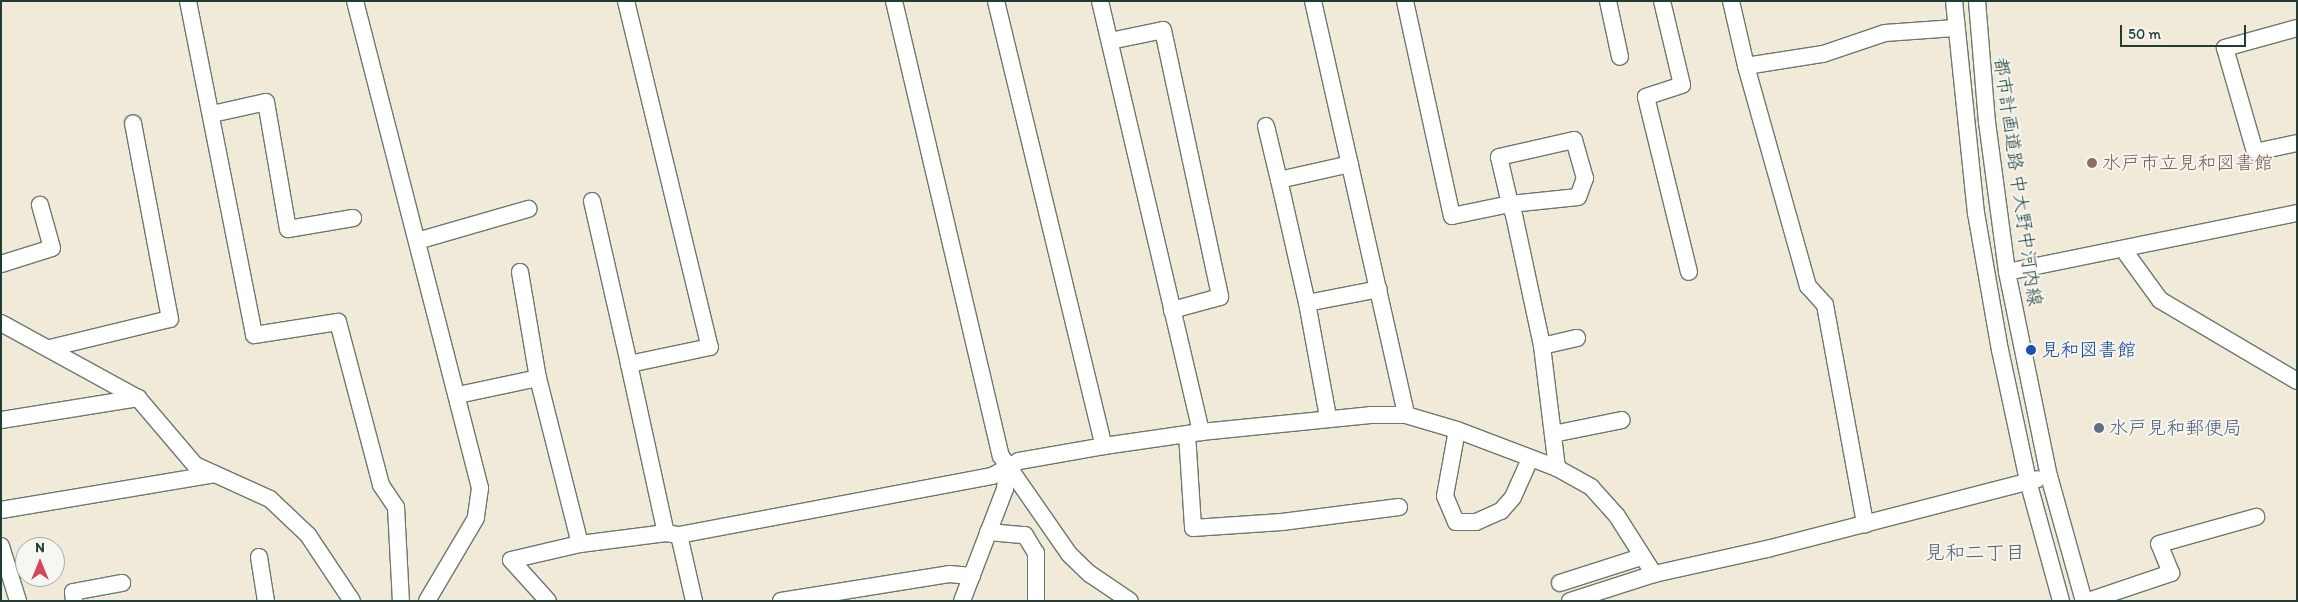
<!DOCTYPE html>
<html>
<head>
<meta charset="utf-8">
<style>
	body { margin:0 }
	#map { position:relative; width:2298px; height:602px; overflow:hidden; background:#f2ead8; font-family:Itim,"Klee One",sans-serif }
	div>[style] { position:absolute }
	.roads { filter:drop-shadow(1px 0 #697a6d) drop-shadow(-1px 0 #697a6d) drop-shadow(0 1px #697a6d) drop-shadow(0 -1px #697a6d) }
	.minor>* { height:16px; margin:-8px; padding:0 8px; transform-origin:8px; border-radius:8px; background:#fff }
	.dots>* { width:14px; height:14px; translate:-50% -50%; box-sizing:border-box; border:2px solid #f6f6f2; border-radius:50% }
	span { translate:-50% -50%; white-space:nowrap; text-align:center; line-height:1.15; -webkit-text-stroke:4px #f6f6f2; paint-order:stroke }
	.education-label { font-size:19px; color:#785e54 }
	.left { translate:0 -50%; text-align:left }
	.street-label { font-size:19px; color:#1f3d34 }
	.transit-label { font-size:19px; color:#164399 }
	.service-label { font-size:19px; color:#4e5e75 }
	.neighbourhood-label { font-size:20px; color:#575f66 }
	.frame { position:absolute; inset:0; border:2px solid #1f3d34; pointer-events:none }
	.north { position:absolute; left:15px; top:537px; width:50px; height:50px; box-sizing:border-box; background:#f6f6f2; border:1px solid #a0aca6; border-radius:50%; rotate:0deg; font-size:14px; font-weight:700; line-height:20px; text-align:center; color:#1f3d34 }
	.north::after { content:''; display:block; margin:auto; width:18px; height:22px; background:#d1495b; clip-path:polygon(50% 0,100% 100%,50% 72%,0 100%) }
	.scale { position:absolute; left:2120px; top:25px; width:126px; height:22px; box-sizing:border-box; border:2px solid #1f3d34; border-top:0; padding-left:6px; font-size:15px; line-height:18px; white-space:nowrap; color:#1f3d34; -webkit-text-stroke:4px #f6f6f2; paint-order:stroke }
</style>
</head>
<body>
<div id="map">
	<div class="roads">
		<div class="minor">
			<div style="left:188px;top:1px;width:340px;rotate:78.8deg"></div>
			<div style="left:254px;top:335px;width:85px;rotate:-8.8deg"></div>
			<div style="left:338px;top:322px;width:169px;rotate:75.2deg"></div>
			<div style="left:381px;top:485px;width:27px;rotate:56deg"></div>
			<div style="left:396px;top:507px;width:94px;rotate:87deg"></div>
			<div style="left:355px;top:1px;width:503px;rotate:75.6deg"></div>
			<div style="left:480px;top:488px;width:30px;rotate:98deg"></div>
			<div style="left:476px;top:518px;width:96px;rotate:120.6deg"></div>
			<div style="left:626px;top:1px;width:356px;rotate:76.4deg"></div>
			<div style="left:710px;top:347px;width:83px;rotate:168.1deg"></div>
			<div style="left:629px;top:364px;width:173px;rotate:77.7deg"></div>
			<div style="left:894px;top:1px;width:467px;rotate:76.8deg"></div>
			<div style="left:1001px;top:456px;width:119px;rotate:55.2deg"></div>
			<div style="left:1069px;top:554px;width:29px;rotate:44deg"></div>
			<div style="left:1090px;top:574px;width:48px;rotate:34deg"></div>
			<div style="left:996px;top:1px;width:458px;rotate:76.4deg"></div>
			<div style="left:1100px;top:1px;width:443px;rotate:76.8deg"></div>
			<div style="left:1313px;top:1px;width:424px;rotate:77.3deg"></div>
			<div style="left:1405px;top:1px;width:220px;rotate:77.7deg"></div>
			<div style="left:1452px;top:216px;width:59px;rotate:-11.7deg"></div>
			<div style="left:1510px;top:204px;width:12px;rotate:70deg"></div>
			<div style="left:1514px;top:215px;width:134px;rotate:77.9deg"></div>
			<div style="left:1542px;top:346px;width:123px;rotate:83deg"></div>
			<div style="left:1608px;top:1px;width:57px;rotate:77.9deg"></div>
			<div style="left:1662px;top:1px;width:86px;rotate:76.6deg"></div>
			<div style="left:1682px;top:85px;width:38px;rotate:162deg"></div>
			<div style="left:1646px;top:97px;width:180px;rotate:76.2deg"></div>
			<div style="left:1731px;top:1px;width:67px;rotate:77deg"></div>
			<div style="left:1746px;top:66px;width:78px;rotate:-8.9deg"></div>
			<div style="left:1823px;top:54px;width:65px;rotate:-18.7deg"></div>
			<div style="left:1885px;top:33px;width:70px;rotate:-4.1deg"></div>
			<div style="left:1954px;top:1px;width:213px;rotate:84.1deg"></div>
			<div style="left:1976px;top:213px;width:139px;rotate:80.1deg"></div>
			<div style="left:2000px;top:350px;width:134px;rotate:77.9deg"></div>
			<div style="left:2028px;top:481px;width:124px;rotate:74.6deg"></div>
			<div style="left:1977px;top:1px;width:121px;rotate:85.3deg"></div>
			<div style="left:1987px;top:122px;width:151px;rotate:82.4deg"></div>
			<div style="left:2007px;top:272px;width:208px;rotate:78.4deg"></div>
			<div style="left:2049px;top:476px;width:130px;rotate:74.4deg"></div>
			<div style="left:2297px;top:28px;width:75px;rotate:164.5deg"></div>
			<div style="left:2225px;top:48px;width:108px;rotate:73.9deg"></div>
			<div style="left:2255px;top:152px;width:43px;rotate:-12.1deg"></div>
			<div style="left:1110px;top:41px;width:54px;rotate:-11.7deg"></div>
			<div style="left:1163px;top:30px;width:273px;rotate:77.9deg"></div>
			<div style="left:1220px;top:297px;width:50px;rotate:164.8deg"></div>
			<div style="left:1746px;top:66px;width:229px;rotate:74.3deg"></div>
			<div style="left:1808px;top:286px;width:25px;rotate:48deg"></div>
			<div style="left:1825px;top:305px;width:223px;rotate:79.6deg"></div>
			<div style="left:212px;top:114px;width:55px;rotate:-12.5deg"></div>
			<div style="left:266px;top:102px;width:129px;rotate:80.2deg"></div>
			<div style="left:288px;top:229px;width:66px;rotate:-9.6deg"></div>
			<div style="left:1266px;top:126px;width:56px;rotate:76.5deg"></div>
			<div style="left:1574px;top:140px;width:40px;rotate:74deg"></div>
			<div style="left:1585px;top:178px;width:20px;rotate:110deg"></div>
			<div style="left:1578px;top:197px;width:68px;rotate:174.1deg"></div>
			<div style="left:1510px;top:204px;width:48px;rotate:-103.2deg"></div>
			<div style="left:1499px;top:157px;width:77px;rotate:-12.8deg"></div>
			<div style="left:592px;top:201px;width:167px;rotate:77.2deg"></div>
			<div style="left:417px;top:241px;width:116px;rotate:-16.1deg"></div>
			<div style="left:2123px;top:249px;width:63px;rotate:54deg"></div>
			<div style="left:2160px;top:300px;width:159px;rotate:30.6deg"></div>
			<div style="left:1px;top:264px;width:53px;rotate:-17.4deg"></div>
			<div style="left:52px;top:248px;width:45px;rotate:-105.6deg"></div>
			<div style="left:520px;top:272px;width:108px;rotate:80.4deg"></div>
			<div style="left:2007px;top:272px;width:296px;rotate:-11.5deg"></div>
			<div style="left:1307px;top:303px;width:73px;rotate:-11deg"></div>
			<div style="left:1px;top:323px;width:156px;rotate:28.7deg"></div>
			<div style="left:138px;top:398px;width:88px;rotate:49.6deg"></div>
			<div style="left:195px;top:465px;width:82px;rotate:24.4deg"></div>
			<div style="left:270px;top:499px;width:52px;rotate:43.5deg"></div>
			<div style="left:308px;top:535px;width:79px;rotate:56.3deg"></div>
			<div style="left:1542px;top:346px;width:36px;rotate:-13deg"></div>
			<div style="left:50px;top:348px;width:123px;rotate:-13.6deg"></div>
			<div style="left:170px;top:319px;width:199px;rotate:-100.7deg"></div>
			<div style="left:458px;top:395px;width:82px;rotate:-12deg"></div>
			<div style="left:538px;top:378px;width:171px;rotate:75.8deg"></div>
			<div style="left:1328px;top:417px;width:116px;rotate:-100.4deg"></div>
			<div style="left:1307px;top:303px;width:126px;rotate:-102.8deg"></div>
			<div style="left:1279px;top:180px;width:73px;rotate:-12.7deg"></div>
			<div style="left:1px;top:420px;width:139px;rotate:-9.1deg"></div>
			<div style="left:1457px;top:430px;width:67px;rotate:100.3deg"></div>
			<div style="left:1445px;top:496px;width:28px;rotate:67deg"></div>
			<div style="left:1456px;top:522px;width:20px"></div>
			<div style="left:1476px;top:522px;width:27px;rotate:-24deg"></div>
			<div style="left:1501px;top:511px;width:18px;rotate:-49deg"></div>
			<div style="left:1513px;top:497px;width:42px;rotate:-65.9deg"></div>
			<div style="left:1187px;top:434px;width:94px;rotate:86.3deg"></div>
			<div style="left:1193px;top:528px;width:89px;rotate:-3.9deg"></div>
			<div style="left:1282px;top:522px;width:118px;rotate:-7.3deg"></div>
			<div style="left:1553px;top:434px;width:70px;rotate:-11.5deg"></div>
			<div style="left:1px;top:510px;width:217px;rotate:-9.5deg"></div>
			<div style="left:988px;top:532px;width:37px;rotate:5deg"></div>
			<div style="left:1025px;top:535px;width:21px;rotate:59deg"></div>
			<div style="left:1036px;top:553px;width:48px;rotate:90deg"></div>
			<div style="left:679px;top:535px;width:68px;rotate:77.2deg"></div>
			<div style="left:1px;top:546px;width:58px;rotate:72.8deg"></div>
			<div style="left:259px;top:557px;width:45px;rotate:81deg"></div>
			<div style="left:1560px;top:583px;width:85px;rotate:-17.8deg"></div>
			<div style="left:74px;top:601px;width:9px;rotate:-96deg"></div>
			<div style="left:73px;top:592px;width:50px;rotate:-10.4deg"></div>
			<div style="left:548px;top:601px;width:55px;rotate:-132.1deg"></div>
			<div style="left:511px;top:560px;width:71px;rotate:-13.1deg"></div>
			<div style="left:580px;top:544px;width:87px;rotate:-7.3deg"></div>
			<div style="left:666px;top:533px;width:13px;rotate:9deg"></div>
			<div style="left:679px;top:535px;width:319px;rotate:-10.7deg"></div>
			<div style="left:992px;top:476px;width:31px;rotate:-29deg"></div>
			<div style="left:1019px;top:461px;width:86px;rotate:-10deg"></div>
			<div style="left:1104px;top:446px;width:98px;rotate:-8.2deg"></div>
			<div style="left:1201px;top:432px;width:170px;rotate:-5.7deg"></div>
			<div style="left:1370px;top:415px;width:36px"></div>
			<div style="left:1406px;top:415px;width:53px;rotate:16.4deg"></div>
			<div style="left:1457px;top:430px;width:107px;rotate:20.8deg"></div>
			<div style="left:1557px;top:468px;width:39px;rotate:29deg"></div>
			<div style="left:1591px;top:487px;width:39px;rotate:48deg"></div>
			<div style="left:1617px;top:516px;width:69px;rotate:57.5deg"></div>
			<div style="left:781px;top:601px;width:170px;rotate:-9.1deg"></div>
			<div style="left:949px;top:574px;width:23px;rotate:5deg"></div>
			<div style="left:962px;top:601px;width:120px;rotate:-69deg"></div>
			<div style="left:1005px;top:489px;width:22px;rotate:-85deg"></div>
			<div style="left:1570px;top:601px;width:88px;rotate:-17.8deg"></div>
			<div style="left:1654px;top:574px;width:116px;rotate:-12.5deg"></div>
			<div style="left:1767px;top:549px;width:279px;rotate:-14.5deg"></div>
			<div style="left:2088px;top:601px;width:88px;rotate:-18.6deg"></div>
			<div style="left:2171px;top:573px;width:31px;rotate:-112deg"></div>
			<div style="left:2159px;top:544px;width:101px;rotate:-15.6deg"></div>
		</div>
	</div>
	<div class="dots">
		<div style="left:2092px;top:163px;background:#8d6e63"></div>
		<div style="left:2031px;top:350px;background:#1a4fb4"></div>
		<div style="left:2099px;top:428px;background:#5c6f8a"></div>
	</div>
	<div class="education-label">
		<span class="left" style="left:2102px;top:163px">水戸市立見和図書館</span>
	</div>
	<div class="street-label">
		<span style="left:2018px;top:182px;rotate:82deg">都市計画道路 中大野中河内線</span>
	</div>
	<div class="transit-label">
		<span class="left" style="left:2041px;top:350px">見和図書館</span>
	</div>
	<div class="service-label">
		<span class="left" style="left:2109px;top:428px">水戸見和郵便局</span>
	</div>
	<div class="neighbourhood-label">
		<span style="left:1975px;top:552px">見和二丁目</span>
	</div>
	<div class="frame"></div>
	<div class="north">N</div>
	<div class="scale">50 m</div>
</div>
</body>
</html>
